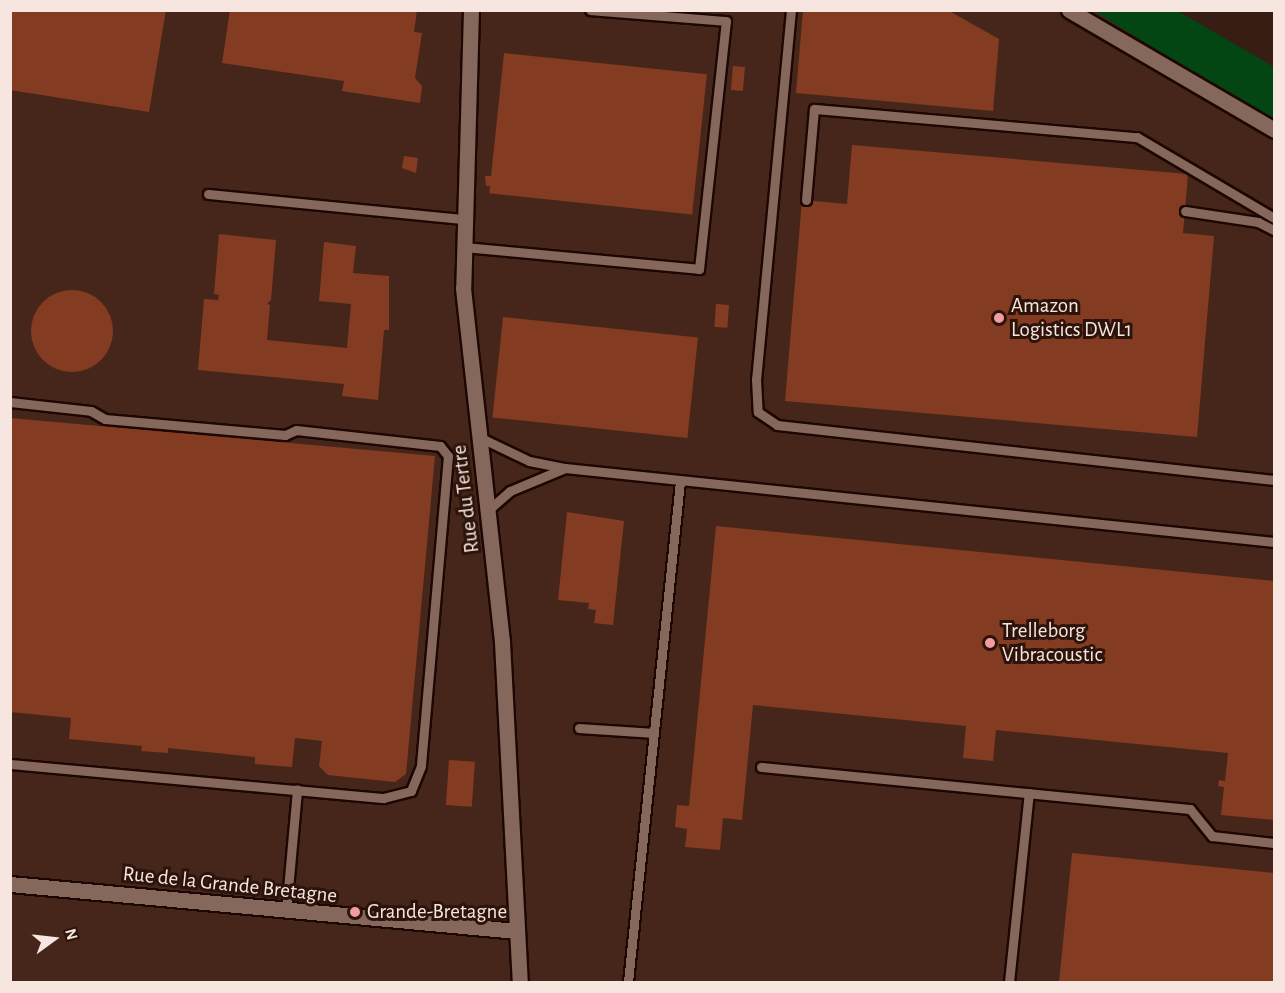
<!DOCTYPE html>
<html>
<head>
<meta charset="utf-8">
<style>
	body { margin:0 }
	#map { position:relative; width:1285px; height:993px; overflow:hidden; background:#371d14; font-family:"Alegreya Sans",sans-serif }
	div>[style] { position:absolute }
	.built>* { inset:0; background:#46261b }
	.green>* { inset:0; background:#034614 }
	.building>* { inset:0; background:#833c21; transform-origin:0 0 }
	.round { border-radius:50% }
	.roads { filter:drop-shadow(2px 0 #1d0702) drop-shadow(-2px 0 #1d0702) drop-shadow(0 2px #1d0702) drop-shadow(0 -2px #1d0702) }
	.lane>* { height:9px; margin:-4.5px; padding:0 4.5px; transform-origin:4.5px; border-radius:4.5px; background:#85675c }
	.street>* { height:15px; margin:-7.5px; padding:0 7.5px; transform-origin:7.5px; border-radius:7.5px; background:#85675c }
	.secondary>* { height:15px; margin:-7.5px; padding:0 7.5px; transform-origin:7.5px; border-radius:7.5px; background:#85675c }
	.dots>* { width:16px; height:16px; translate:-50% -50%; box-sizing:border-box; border:3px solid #2c140b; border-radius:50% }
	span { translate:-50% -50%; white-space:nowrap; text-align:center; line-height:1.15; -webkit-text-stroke:6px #2c140b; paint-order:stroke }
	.poi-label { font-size:21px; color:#f7e5df }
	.left { translate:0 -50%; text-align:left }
	.street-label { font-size:21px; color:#f7e5df }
	.frame { position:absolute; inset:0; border:12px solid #f7e5df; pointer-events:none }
	.north { position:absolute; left:24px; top:909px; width:60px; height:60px; -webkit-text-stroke:4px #2c140b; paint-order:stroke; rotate:75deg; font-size:16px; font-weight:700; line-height:24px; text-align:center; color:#f7e5df }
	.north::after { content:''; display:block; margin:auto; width:21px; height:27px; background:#f7e5df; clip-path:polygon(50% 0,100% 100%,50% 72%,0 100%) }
</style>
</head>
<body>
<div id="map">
	<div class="built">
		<div style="clip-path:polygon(10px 11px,1094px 11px,1274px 122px,1274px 982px,11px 982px)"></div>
	</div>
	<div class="green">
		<div style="clip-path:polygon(1094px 11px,1178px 11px,1274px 67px,1274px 122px)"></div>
	</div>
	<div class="building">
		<div style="clip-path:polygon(10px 10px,166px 10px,149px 112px,10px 90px)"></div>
		<div style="clip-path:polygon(230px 10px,417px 10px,414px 32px,422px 33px,415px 78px,422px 86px,420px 103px,342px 91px,344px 81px,222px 63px)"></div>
		<div style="clip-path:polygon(803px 10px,951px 12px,999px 39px,993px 111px,796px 93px)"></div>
		<div style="left:504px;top:53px;width:204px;height:141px;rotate:6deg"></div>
		<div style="left:733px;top:66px;width:12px;height:24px;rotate:5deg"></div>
		<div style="clip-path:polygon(852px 145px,1188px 174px,1183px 233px,1214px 236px,1197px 437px,785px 401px,802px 200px,847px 204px)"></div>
		<div style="clip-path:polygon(404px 156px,418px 158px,416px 173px,402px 168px)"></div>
		<div style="clip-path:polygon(485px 176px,492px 176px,492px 186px,486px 186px)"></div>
		<div style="clip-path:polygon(219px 234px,276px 240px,271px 300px,267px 304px,270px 305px,267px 340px,347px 348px,351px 304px,319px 301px,324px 242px,356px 246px,353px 273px,389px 276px,389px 330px,384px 330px,378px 400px,342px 396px,344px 384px,198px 370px,204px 299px,218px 300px,219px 295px,214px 294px)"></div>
		<div class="round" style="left:31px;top:290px;width:82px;height:82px"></div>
		<div style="left:716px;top:304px;width:13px;height:23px;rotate:4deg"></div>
		<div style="left:503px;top:317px;width:196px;height:101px;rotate:6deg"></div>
		<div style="clip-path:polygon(10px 418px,435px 456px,406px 774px,395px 782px,328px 775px,319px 766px,322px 741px,295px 738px,292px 767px,255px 764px,255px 757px,168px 748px,168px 753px,141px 751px,142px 746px,69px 739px,71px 718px,10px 712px)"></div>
		<div style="clip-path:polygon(567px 512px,624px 521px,613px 625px,594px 623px,596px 610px,588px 609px,589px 603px,558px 600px)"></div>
		<div style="clip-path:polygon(716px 526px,1274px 581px,1274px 820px,1221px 815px,1224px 787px,1218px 786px,1219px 780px,1225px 781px,1228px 753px,996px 730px,993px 761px,963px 758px,966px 726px,753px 705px,742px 820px,723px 818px,720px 850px,685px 847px,687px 829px,675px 827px,677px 805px,689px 806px)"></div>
		<div style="left:449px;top:760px;width:26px;height:45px;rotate:4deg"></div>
		<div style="clip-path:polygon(1072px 853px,1274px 873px,1274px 982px,1059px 982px)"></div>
	</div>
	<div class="roads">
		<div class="lane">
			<div style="left:791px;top:10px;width:371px;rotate:95.4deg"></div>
			<div style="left:756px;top:379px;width:33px;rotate:87deg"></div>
			<div style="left:758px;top:412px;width:23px;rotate:34deg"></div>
			<div style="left:777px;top:425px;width:500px;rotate:6.31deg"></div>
			<div style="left:208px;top:194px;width:256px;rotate:5.6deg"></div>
			<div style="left:806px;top:200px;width:91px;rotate:-85deg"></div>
			<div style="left:814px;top:109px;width:324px;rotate:5deg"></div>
			<div style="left:1137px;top:137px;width:159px;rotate:30.6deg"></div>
			<div style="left:1185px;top:211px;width:74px;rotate:8.6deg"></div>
			<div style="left:1258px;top:222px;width:18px;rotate:27deg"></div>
			<div style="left:463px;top:247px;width:237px;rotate:5.3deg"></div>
			<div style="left:699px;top:269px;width:249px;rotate:-83.8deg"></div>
			<div style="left:726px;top:21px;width:136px;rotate:-175.4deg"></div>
			<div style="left:10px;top:402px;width:81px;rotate:6.3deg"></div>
			<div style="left:91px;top:411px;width:16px;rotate:30deg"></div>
			<div style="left:105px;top:419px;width:181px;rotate:5.1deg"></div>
			<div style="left:285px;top:435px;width:12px;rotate:-24deg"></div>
			<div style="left:296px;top:430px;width:145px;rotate:6.3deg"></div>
			<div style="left:440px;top:446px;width:13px;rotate:51deg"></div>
			<div style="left:448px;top:456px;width:311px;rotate:95deg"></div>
			<div style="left:421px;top:766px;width:27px;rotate:112deg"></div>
			<div style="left:411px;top:791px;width:29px;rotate:166deg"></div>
			<div style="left:383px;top:798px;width:375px;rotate:-174.8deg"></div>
			<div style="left:479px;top:437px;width:55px;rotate:25.6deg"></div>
			<div style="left:529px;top:461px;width:37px;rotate:11deg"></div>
			<div style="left:565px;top:468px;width:60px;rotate:157.3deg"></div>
			<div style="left:510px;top:491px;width:29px;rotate:139deg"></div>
			<div style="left:565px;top:468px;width:713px;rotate:5.96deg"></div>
			<div style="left:579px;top:728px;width:75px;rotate:3.8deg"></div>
			<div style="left:761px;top:767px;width:431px;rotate:5.6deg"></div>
			<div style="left:1190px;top:809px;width:35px;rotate:51deg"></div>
			<div style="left:1212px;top:836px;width:62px;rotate:6.4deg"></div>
			<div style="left:286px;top:911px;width:122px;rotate:-84.8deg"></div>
			<div style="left:628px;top:982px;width:504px;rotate:-84.07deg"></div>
			<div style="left:1009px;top:982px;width:190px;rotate:-84deg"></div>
		</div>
		<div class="street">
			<div style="left:471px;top:10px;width:278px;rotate:91.6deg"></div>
			<div style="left:463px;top:288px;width:356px;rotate:83.7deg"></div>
			<div style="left:502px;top:642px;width:340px;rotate:87deg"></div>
			<div style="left:10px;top:884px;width:509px;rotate:5.3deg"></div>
		</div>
		<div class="secondary">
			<div style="left:1069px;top:10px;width:238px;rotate:30.3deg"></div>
		</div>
	</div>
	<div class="dots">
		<div style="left:999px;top:318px;background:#f49b9f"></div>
		<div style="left:990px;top:643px;background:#f49b9f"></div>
		<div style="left:355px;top:912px;background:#f49b9f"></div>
	</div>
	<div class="poi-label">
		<span class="left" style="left:1011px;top:318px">Amazon<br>Logistics DWL1</span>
		<span class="left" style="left:1002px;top:643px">Trelleborg<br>Vibracoustic</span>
		<span class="left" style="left:367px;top:912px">Grande-Bretagne</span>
	</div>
	<div class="street-label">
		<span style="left:466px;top:499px;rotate:-97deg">Rue du Tertre</span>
		<span style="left:230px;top:885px;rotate:6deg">Rue de la Grande Bretagne</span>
	</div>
	<div class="frame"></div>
	<div class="north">N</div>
</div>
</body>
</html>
